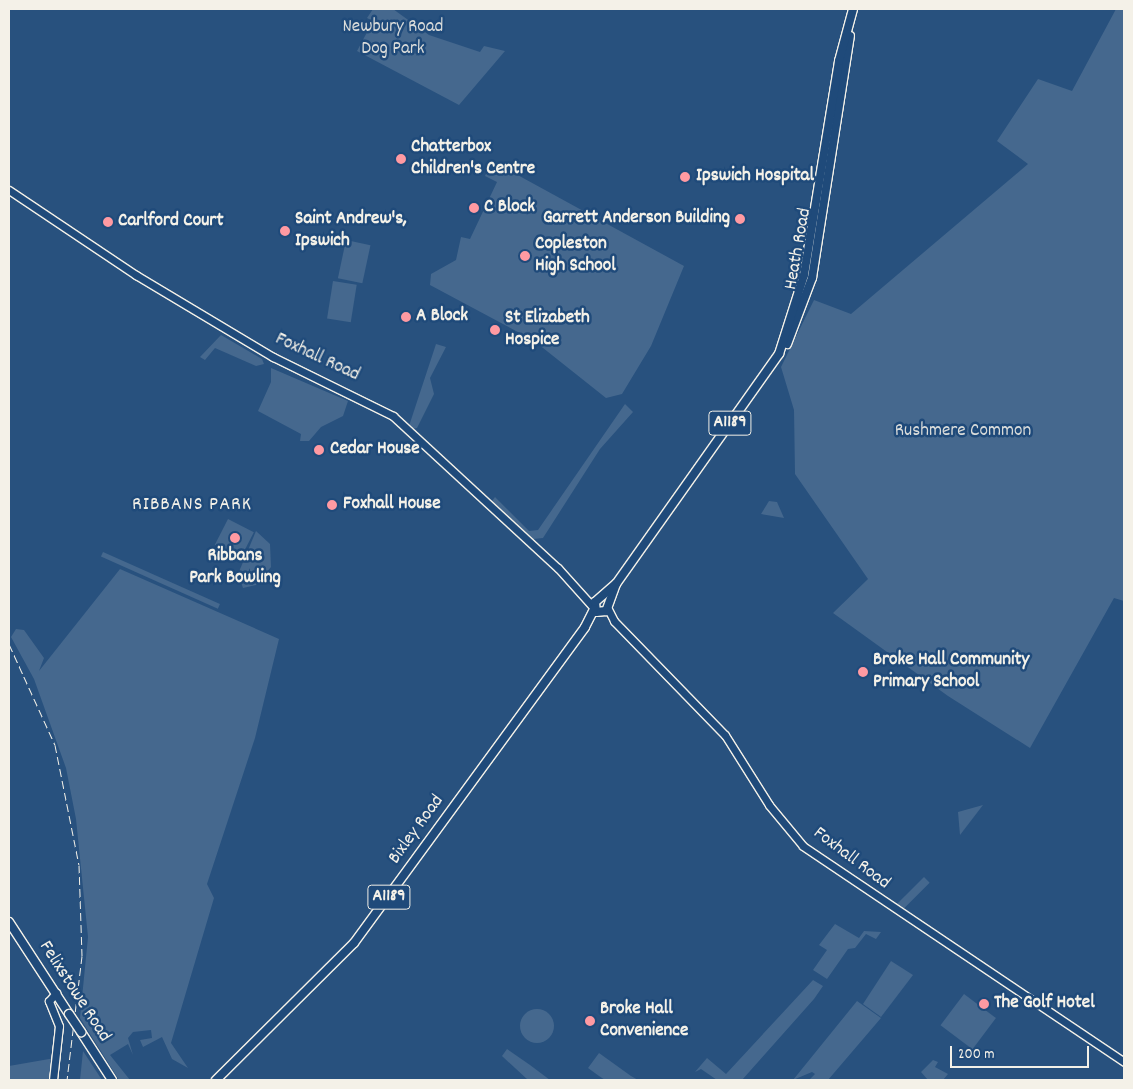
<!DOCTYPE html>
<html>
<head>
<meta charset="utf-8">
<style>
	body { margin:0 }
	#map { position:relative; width:1133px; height:1089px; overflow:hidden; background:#28517e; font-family:Dekko,sans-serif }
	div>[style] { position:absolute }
	.green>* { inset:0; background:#45688e; transform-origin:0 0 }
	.round { border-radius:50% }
	.roads { filter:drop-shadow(1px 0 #f4f1e8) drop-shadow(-1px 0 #f4f1e8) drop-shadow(0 1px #f4f1e8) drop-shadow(0 -1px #f4f1e8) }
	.secondary>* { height:7px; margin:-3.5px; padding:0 3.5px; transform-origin:3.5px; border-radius:3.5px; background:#1f4a7a }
	.primary>* { height:8px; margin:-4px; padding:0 4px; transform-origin:4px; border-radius:4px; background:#1f4a7a }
	.rail>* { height:1px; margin-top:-0.5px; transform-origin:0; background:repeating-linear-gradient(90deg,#f4f1e8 0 8px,transparent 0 12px) }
	.bridges { filter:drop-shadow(1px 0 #f4f1e8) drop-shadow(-1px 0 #f4f1e8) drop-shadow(0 1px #f4f1e8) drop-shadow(0 -1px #f4f1e8) }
	.primary-bridge>* { height:8px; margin:-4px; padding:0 4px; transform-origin:4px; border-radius:4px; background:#1f4a7a }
	.dots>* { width:14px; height:14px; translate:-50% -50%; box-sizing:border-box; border:2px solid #1f4a7a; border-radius:50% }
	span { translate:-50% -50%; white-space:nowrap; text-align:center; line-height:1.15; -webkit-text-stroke:5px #1f4a7a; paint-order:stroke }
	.shield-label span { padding:1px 4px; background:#1f4a7a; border:1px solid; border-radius:4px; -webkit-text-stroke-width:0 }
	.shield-label { font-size:18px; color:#f4f1e8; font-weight:700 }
	.park-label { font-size:19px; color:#dadcda }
	.poi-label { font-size:19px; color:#f4f1e8; font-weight:700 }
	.left { translate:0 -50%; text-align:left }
	.right { translate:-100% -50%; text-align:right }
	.street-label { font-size:19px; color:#f4f1e8 }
	.neighbourhood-label { font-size:20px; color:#f4f1e8; letter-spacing:1px }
	.frame { position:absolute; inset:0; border:10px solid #f4f1e8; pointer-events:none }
	.scale { position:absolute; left:950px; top:1046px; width:139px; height:22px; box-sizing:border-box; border:2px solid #f4f1e8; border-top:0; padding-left:6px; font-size:15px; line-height:18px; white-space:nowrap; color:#f4f1e8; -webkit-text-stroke:4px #1f4a7a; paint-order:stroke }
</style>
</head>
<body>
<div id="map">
	<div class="green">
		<div style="clip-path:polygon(373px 9px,393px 9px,429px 35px,480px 52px,484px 46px,505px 51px,459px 105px,357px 51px,373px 21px,367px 18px)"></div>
		<div style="clip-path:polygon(1116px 9px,1124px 9px,1124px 601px,1114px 598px,1030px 748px,948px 696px,833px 613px,868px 579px,795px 474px,794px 410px,781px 367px,814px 300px,851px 314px,1028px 164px,997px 141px,1038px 79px,1072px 91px)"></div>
		<div style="clip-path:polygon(492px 161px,684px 266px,651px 346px,622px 394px,606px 398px,533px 340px,430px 285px,431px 274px,456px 260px,461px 237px,470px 239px,497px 182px,485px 176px)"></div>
		<div style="left:346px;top:240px;width:25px;height:39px;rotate:12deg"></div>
		<div style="left:333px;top:281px;width:24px;height:38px;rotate:9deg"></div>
		<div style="clip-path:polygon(221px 335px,262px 359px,264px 364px,256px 366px,215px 348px,205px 360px,200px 357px)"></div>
		<div style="clip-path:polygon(436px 344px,446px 347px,430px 378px,434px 394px,417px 428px,412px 429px,409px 426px)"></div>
		<div style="clip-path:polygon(271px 368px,348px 401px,343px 416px,321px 427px,309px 441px,300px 441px,301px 434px,258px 411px,271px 382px)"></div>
		<div style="clip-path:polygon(625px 404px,633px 412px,600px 449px,543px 538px,533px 539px,492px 501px,495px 497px,529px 531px,538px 530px)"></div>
		<div style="clip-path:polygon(769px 501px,777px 502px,784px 518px,761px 514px)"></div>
		<div style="left:228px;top:519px;width:29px;height:29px;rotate:27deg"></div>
		<div style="clip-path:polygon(256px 531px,270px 544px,271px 567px,256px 585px,243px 588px,238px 574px)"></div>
		<div style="left:103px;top:552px;width:128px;height:5px;rotate:24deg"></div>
		<div style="clip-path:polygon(120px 569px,279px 639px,255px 738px,207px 884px,214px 898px,171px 1043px,188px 1068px,172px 1059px,162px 1037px,143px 1047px,140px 1040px,152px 1038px,151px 1030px,133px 1032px,128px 1038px,133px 1055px,128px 1044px,110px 1055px,130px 1080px,119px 1080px,80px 1018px,88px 937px,76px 819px,66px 768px,34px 679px,11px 637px,16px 629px,24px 630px,44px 658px,39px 671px)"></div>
		<div style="clip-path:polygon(983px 805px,960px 835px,958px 812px)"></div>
		<div style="left:924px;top:877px;width:8px;height:40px;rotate:45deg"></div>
		<div style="clip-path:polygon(835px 924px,859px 938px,864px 931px,881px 932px,876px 939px,866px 934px,855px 948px,848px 949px,827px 979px,813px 970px,827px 950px,819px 945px)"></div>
		<div style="clip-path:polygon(891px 961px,913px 975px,881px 1017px,863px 1004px)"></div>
		<div style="clip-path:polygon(813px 980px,823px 986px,814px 999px,742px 1080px,717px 1080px,701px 1069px,695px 1072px,707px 1058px,726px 1074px)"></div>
		<div style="left:964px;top:994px;width:40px;height:39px;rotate:37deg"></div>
		<div style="clip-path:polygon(857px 1001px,881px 1018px,828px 1080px,809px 1080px,815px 1074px,812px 1072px,793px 1080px)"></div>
		<div class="round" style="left:520px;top:1009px;width:34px;height:34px"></div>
		<div style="clip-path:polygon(507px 1049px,530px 1065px,550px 1080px,528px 1080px,502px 1056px)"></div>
		<div style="clip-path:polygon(83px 1051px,102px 1080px,80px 1080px)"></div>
		<div style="clip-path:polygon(599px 1053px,631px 1076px,638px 1080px,605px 1080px,599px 1076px,588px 1068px)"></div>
		<div style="clip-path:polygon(55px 1058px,53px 1080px,9px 1080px,9px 1066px)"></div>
		<div style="clip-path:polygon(933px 1060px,938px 1062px,935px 1067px,948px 1074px,943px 1080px,928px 1080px,921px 1072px)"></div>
	</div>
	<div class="roads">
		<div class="secondary">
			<div style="left:9px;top:190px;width:153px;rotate:33.8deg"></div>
			<div style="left:136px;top:275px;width:160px;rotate:30.9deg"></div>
			<div style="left:273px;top:357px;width:134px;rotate:26.2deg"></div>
			<div style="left:393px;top:416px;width:224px;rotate:42.7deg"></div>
			<div style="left:558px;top:568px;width:52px;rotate:48.1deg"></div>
			<div style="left:607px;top:607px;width:16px;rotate:63deg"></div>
			<div style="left:614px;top:621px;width:159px;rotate:45.8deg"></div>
			<div style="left:725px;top:735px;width:83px;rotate:57.8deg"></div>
			<div style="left:769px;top:805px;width:53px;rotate:50.3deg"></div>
			<div style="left:803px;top:846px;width:387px;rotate:33.9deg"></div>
			<div style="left:53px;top:1080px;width:54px;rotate:-83.7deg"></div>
			<div style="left:59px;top:1026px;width:27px;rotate:-112deg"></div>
			<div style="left:49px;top:1001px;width:11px;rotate:-49deg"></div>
		</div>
		<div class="primary">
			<div style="left:787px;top:344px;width:71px;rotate:-69.3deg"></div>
			<div style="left:812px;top:278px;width:245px;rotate:-81.1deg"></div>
			<div style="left:616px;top:584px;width:29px;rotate:110deg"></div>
			<div style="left:606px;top:611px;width:10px;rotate:174deg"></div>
			<div style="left:596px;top:612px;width:10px;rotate:-96deg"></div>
			<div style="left:595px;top:602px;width:28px;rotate:-41deg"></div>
			<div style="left:616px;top:584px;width:282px;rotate:-54.7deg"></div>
			<div style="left:779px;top:354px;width:83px;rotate:-72.4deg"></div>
			<div style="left:804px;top:275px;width:217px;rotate:-80.7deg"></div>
			<div style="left:839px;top:61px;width:54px;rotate:-74.9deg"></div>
			<div style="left:9px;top:922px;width:110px;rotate:56.9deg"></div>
			<div style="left:81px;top:1032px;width:57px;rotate:57.1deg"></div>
			<div style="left:216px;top:1080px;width:194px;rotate:-44.8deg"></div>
			<div style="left:354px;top:943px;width:391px;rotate:-53.8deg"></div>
			<div style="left:585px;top:627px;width:20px;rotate:-63deg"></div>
		</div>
	</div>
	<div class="rail">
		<div style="left:9px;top:644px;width:111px;rotate:65.5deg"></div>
		<div style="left:55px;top:745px;width:122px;rotate:78.7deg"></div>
		<div style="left:79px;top:865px;width:91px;rotate:88.1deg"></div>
		<div style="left:82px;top:956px;width:125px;rotate:96.9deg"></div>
	</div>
	<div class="bridges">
		<div class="primary-bridge">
			<div style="left:69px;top:1014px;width:22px;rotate:56deg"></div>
		</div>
	</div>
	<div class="dots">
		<div style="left:401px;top:159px;background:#ff9aa2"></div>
		<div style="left:685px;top:177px;background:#ff9aa2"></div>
		<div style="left:474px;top:208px;background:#ff9aa2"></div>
		<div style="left:740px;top:219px;background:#ff9aa2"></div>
		<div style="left:108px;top:222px;background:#ff9aa2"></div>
		<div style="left:285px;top:231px;background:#ff9aa2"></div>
		<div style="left:525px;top:256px;background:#ff9aa2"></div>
		<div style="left:406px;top:317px;background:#ff9aa2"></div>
		<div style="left:495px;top:330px;background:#ff9aa2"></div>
		<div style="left:319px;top:450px;background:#ff9aa2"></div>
		<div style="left:332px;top:505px;background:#ff9aa2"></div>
		<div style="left:235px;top:538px;background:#ff9aa2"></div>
		<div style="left:863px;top:672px;background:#ff9aa2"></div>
		<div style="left:984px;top:1004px;background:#ff9aa2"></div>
		<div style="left:590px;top:1021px;background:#ff9aa2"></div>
	</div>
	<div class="shield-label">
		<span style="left:730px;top:423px">A1189</span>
		<span style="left:389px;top:897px">A1189</span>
	</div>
	<div class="park-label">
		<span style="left:393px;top:39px">Newbury Road<br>Dog Park</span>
		<span style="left:963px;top:432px">Rushmere Common</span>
	</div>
	<div class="poi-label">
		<span class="left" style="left:411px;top:159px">Chatterbox<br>Children's Centre</span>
		<span class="left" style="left:696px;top:177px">Ipswich Hospital</span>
		<span class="left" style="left:484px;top:208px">C Block</span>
		<span class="right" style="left:730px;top:219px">Garrett Anderson Building</span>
		<span class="left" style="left:295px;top:231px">Saint Andrew's,<br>Ipswich</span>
		<span class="left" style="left:118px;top:222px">Carlford Court</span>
		<span class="left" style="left:535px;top:256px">Copleston<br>High School</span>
		<span class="left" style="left:416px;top:317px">A Block</span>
		<span class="left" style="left:505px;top:330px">St Elizabeth<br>Hospice</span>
		<span class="left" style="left:330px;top:450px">Cedar House</span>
		<span class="left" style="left:343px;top:505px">Foxhall House</span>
		<span style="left:235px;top:568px">Ribbans<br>Park Bowling</span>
		<span class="left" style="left:873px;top:672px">Broke Hall Community<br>Primary School</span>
		<span class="left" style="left:994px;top:1004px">The Golf Hotel</span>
		<span class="left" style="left:600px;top:1021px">Broke Hall<br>Convenience</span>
	</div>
	<div class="street-label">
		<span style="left:799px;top:249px;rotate:-80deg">Heath Road</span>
		<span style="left:317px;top:358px;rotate:25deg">Foxhall Road</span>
		<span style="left:417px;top:830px;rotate:-54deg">Bixley Road</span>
		<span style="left:851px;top:859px;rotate:37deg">Foxhall Road</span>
		<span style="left:74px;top:992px;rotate:57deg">Felixstowe Road</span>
	</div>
	<div class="neighbourhood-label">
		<span style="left:192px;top:505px">RIBBANS PARK</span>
	</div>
	<div class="frame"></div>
	<div class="scale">200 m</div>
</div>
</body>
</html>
